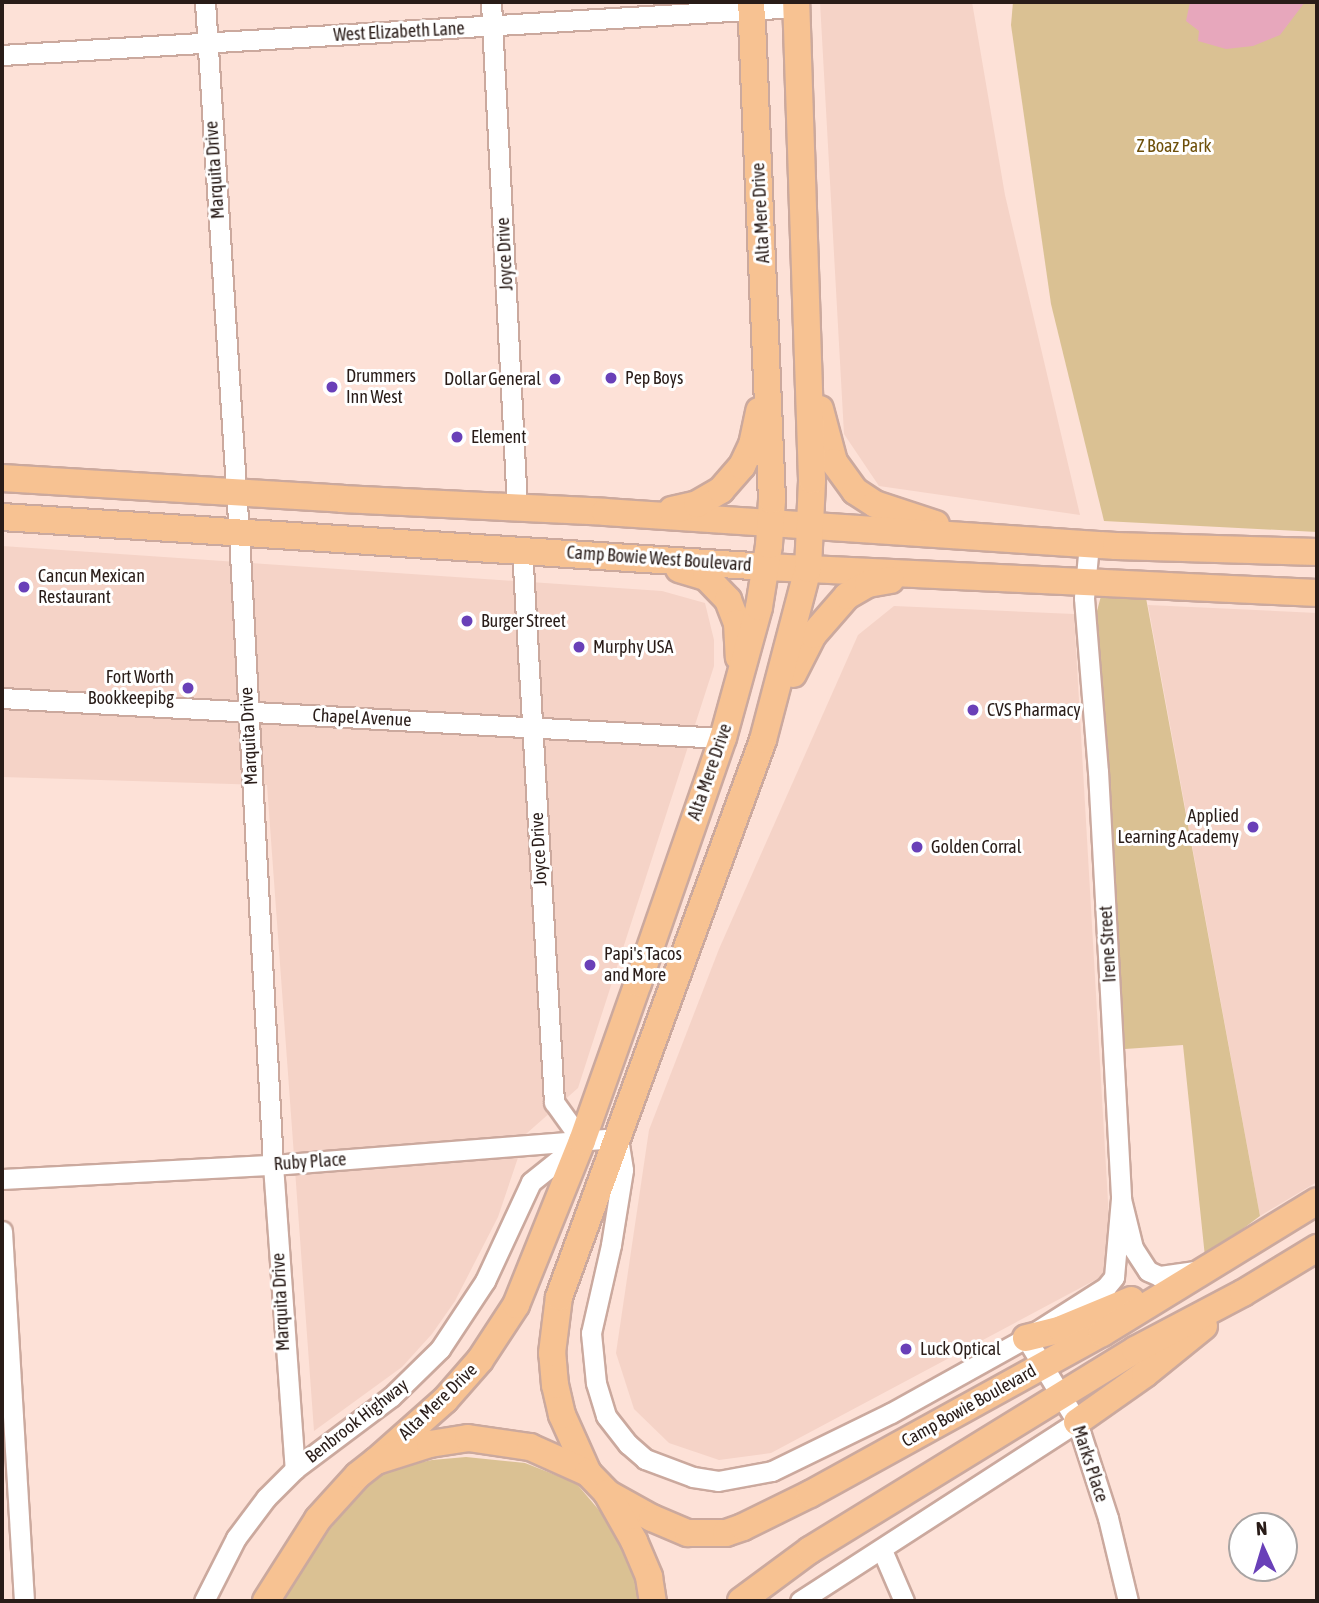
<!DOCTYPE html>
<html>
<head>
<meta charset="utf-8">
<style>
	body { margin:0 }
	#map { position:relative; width:1319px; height:1603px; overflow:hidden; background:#fde1d7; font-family:"Asap Condensed",sans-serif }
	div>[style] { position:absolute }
	.built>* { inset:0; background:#f5d3c7 }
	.green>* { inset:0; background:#dac193 }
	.water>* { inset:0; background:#e7a7bc }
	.roads { filter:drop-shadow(2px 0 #cba99e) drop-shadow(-2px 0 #cba99e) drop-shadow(0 2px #cba99e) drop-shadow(0 -2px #cba99e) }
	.minor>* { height:19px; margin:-9.5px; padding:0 9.5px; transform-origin:9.5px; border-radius:9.5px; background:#fff }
	.major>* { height:26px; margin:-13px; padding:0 13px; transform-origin:13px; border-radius:13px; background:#f7c292 }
	.dots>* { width:19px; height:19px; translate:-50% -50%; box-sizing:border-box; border:4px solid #fff; border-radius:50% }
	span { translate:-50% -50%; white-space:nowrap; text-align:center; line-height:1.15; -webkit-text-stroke:6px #fff; paint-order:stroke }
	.street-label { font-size:18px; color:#291c18 }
	.park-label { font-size:18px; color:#6e500a }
	.poi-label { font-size:18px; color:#291c18 }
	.left { translate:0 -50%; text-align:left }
	.right { translate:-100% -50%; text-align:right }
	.frame { position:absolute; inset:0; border:4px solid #291c18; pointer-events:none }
	.north { position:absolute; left:1228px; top:1512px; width:70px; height:70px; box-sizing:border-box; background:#fff; border:2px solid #a9a4a3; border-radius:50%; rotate:356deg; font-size:19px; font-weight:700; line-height:28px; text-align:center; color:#291c18 }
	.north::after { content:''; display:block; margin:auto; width:24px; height:32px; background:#6940b8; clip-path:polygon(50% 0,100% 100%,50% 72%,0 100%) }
</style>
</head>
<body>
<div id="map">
	<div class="built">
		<div style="clip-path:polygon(820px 2px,972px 2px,1005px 195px,1080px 515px,879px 486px,844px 434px)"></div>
		<div style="clip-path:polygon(2px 546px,662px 591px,705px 603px,714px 640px,714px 666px,578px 1088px,526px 1134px,498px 1217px,455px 1301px,432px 1334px,402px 1367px,314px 1431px,267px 785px,2px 777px)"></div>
		<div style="clip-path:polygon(1148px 605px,1317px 613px,1317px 1182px,1260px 1216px)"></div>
		<div style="clip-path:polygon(894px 606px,1074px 614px,1112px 1271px,771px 1453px,719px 1460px,669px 1443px,634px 1409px,616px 1353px,649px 1130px,719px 949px,858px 635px)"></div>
	</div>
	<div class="green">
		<div style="clip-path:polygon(1013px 2px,1317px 2px,1317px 532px,1104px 521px,1051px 304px,1011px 25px)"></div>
		<div style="clip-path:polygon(1101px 596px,1146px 598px,1260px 1216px,1205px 1257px,1183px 1045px,1125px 1049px,1097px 611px)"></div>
		<div style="clip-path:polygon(466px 1457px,525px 1463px,576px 1483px,615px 1529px,632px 1559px,642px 1601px,282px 1601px,308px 1556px,366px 1485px,387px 1470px,432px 1460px)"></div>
	</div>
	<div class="water">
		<div style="clip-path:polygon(1190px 2px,1305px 2px,1280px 35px,1253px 46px,1226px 49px,1198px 41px,1199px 31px,1186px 21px)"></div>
	</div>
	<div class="roads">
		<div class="minor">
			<div style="left:205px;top:2px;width:534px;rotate:86.35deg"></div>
			<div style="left:239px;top:535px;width:631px;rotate:86.91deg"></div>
			<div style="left:273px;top:1165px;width:305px;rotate:85.9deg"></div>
			<div style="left:491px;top:2px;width:506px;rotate:87.05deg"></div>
			<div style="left:2px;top:55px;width:796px;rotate:-3.46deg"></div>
			<div style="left:1089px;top:544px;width:54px;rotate:95.3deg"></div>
			<div style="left:1084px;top:598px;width:174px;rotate:85.4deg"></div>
			<div style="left:1098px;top:771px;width:429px;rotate:86.9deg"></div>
			<div style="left:1121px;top:1199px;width:50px;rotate:76.2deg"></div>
			<div style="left:1133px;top:1248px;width:27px;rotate:57deg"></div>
			<div style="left:1148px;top:1271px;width:12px;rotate:24deg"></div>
			<div style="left:1159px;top:1276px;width:36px;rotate:-8deg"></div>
			<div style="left:522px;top:549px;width:554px;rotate:86.69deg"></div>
			<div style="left:554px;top:1102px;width:48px;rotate:54.3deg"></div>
			<div style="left:2px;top:698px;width:722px;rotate:3.18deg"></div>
			<div style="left:2px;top:1179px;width:271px;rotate:-3deg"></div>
			<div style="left:273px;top:1165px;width:346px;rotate:-4.5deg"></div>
			<div style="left:618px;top:1138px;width:32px;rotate:81deg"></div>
			<div style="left:623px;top:1170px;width:76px;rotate:99.1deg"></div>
			<div style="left:611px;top:1245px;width:90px;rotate:102.8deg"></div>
			<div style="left:591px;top:1333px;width:50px;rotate:84.3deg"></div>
			<div style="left:596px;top:1383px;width:34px;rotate:73deg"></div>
			<div style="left:606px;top:1416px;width:36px;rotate:52deg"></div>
			<div style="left:628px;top:1444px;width:23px;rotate:41deg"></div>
			<div style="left:645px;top:1459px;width:51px;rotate:20.6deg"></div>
			<div style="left:693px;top:1477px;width:25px;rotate:9deg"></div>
			<div style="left:718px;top:1481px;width:55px;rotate:-10.5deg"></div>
			<div style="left:772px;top:1471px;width:132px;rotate:-26deg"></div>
			<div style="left:891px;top:1413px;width:154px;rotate:-29.1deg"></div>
			<div style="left:1026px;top:1338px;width:95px;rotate:-32.5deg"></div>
			<div style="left:1106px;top:1287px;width:13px;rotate:-51deg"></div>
			<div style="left:1114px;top:1277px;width:78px;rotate:-84.9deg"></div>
			<div style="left:2px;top:1231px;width:371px;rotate:86.6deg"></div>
			<div style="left:1026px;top:1338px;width:98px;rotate:58.7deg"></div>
			<div style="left:1077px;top:1422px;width:101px;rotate:72.1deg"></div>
			<div style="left:1108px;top:1518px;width:85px;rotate:76.5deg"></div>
			<div style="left:882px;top:1550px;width:56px;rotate:66.7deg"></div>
			<div style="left:204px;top:1601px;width:71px;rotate:-63.1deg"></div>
			<div style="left:236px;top:1538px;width:50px;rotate:-53.1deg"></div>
			<div style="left:266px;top:1498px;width:41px;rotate:-45deg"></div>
			<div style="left:295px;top:1469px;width:120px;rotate:-36.9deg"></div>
			<div style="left:391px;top:1397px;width:69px;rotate:-44.4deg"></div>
			<div style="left:440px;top:1349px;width:82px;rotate:-56.5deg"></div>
			<div style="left:485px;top:1281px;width:109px;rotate:-65.1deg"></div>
			<div style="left:531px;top:1182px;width:64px;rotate:-38.7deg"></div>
			<div style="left:800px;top:1601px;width:330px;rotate:-32.9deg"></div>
		</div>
		<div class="major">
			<div style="left:820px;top:409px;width:55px;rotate:75.2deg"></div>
			<div style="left:834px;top:462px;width:36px;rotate:54deg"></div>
			<div style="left:855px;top:491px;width:24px;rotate:33deg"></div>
			<div style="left:875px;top:504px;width:64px;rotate:18.2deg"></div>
			<div style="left:2px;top:478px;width:341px;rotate:3.5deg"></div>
			<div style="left:342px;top:499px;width:263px;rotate:2.8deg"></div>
			<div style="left:605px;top:512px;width:512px;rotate:3.81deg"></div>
			<div style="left:1116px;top:546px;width:201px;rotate:1.7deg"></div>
			<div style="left:672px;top:510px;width:26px;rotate:-13deg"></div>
			<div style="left:697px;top:504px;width:28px;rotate:-30deg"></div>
			<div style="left:721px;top:490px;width:32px;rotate:-49deg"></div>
			<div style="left:742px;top:466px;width:23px;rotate:-65deg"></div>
			<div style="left:752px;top:445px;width:35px;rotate:-78deg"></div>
			<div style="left:2px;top:517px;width:766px;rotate:3.74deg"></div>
			<div style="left:766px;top:567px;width:552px;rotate:2.7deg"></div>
			<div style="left:679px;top:569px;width:28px;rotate:17deg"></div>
			<div style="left:706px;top:577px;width:32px;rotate:46deg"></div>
			<div style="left:728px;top:600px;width:25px;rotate:69deg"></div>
			<div style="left:737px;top:623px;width:34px;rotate:87deg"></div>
			<div style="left:793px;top:674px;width:44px;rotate:-62.9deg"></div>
			<div style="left:813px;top:635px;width:52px;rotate:-48.9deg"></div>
			<div style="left:847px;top:596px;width:24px;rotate:-30deg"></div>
			<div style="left:868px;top:584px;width:23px;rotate:-10deg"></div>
			<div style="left:1026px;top:1338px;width:36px;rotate:-14deg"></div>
			<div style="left:1061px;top:1329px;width:76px;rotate:-22.5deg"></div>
			<div style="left:1077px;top:1422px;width:83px;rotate:-35.2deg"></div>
			<div style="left:1145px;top:1374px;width:76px;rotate:-39.1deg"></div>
			<div style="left:376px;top:1461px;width:92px;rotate:-41.5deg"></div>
			<div style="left:445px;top:1400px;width:53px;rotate:-48.8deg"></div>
			<div style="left:480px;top:1360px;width:66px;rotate:-56.8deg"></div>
			<div style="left:516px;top:1305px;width:177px;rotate:-68.1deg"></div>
			<div style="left:582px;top:1141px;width:168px;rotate:-70.5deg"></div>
			<div style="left:638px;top:983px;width:259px;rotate:-70.9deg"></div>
			<div style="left:723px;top:738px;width:136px;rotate:-74.6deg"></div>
			<div style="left:759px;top:607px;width:63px;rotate:-80.8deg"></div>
			<div style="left:769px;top:545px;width:45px;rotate:-86.2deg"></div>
			<div style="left:772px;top:500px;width:498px;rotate:-92.4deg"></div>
			<div style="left:588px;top:1473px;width:64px;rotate:-114.1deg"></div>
			<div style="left:562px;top:1415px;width:31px;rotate:-103deg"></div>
			<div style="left:555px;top:1385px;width:32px;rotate:-95deg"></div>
			<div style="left:552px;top:1353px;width:56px;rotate:-82.9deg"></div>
			<div style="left:559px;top:1297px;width:593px;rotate:-69.88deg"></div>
			<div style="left:763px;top:740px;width:177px;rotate:-75.3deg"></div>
			<div style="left:808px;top:569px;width:89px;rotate:-87.4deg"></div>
			<div style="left:812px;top:480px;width:478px;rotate:-91.9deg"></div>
			<div style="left:607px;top:1493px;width:51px;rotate:29.1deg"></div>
			<div style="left:652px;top:1518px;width:39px;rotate:23deg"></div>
			<div style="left:688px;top:1533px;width:38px"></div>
			<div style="left:726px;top:1533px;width:18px;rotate:-19deg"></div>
			<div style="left:743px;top:1527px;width:75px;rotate:-26.2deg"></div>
			<div style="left:810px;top:1494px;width:333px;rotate:-28.9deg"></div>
			<div style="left:1102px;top:1333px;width:252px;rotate:-31.5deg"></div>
			<div style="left:266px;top:1601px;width:97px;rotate:-57.6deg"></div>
			<div style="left:318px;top:1519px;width:59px;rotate:-47.7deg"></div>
			<div style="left:358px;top:1475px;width:23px;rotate:-38deg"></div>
			<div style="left:376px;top:1461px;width:57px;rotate:-17.5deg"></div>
			<div style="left:430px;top:1444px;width:38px;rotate:-9deg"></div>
			<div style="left:468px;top:1438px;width:63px;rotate:8.3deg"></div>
			<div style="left:530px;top:1447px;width:64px;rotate:24.1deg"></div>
			<div style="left:588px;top:1473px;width:28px;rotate:46deg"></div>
			<div style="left:607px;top:1493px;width:55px;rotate:60.6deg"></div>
			<div style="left:634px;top:1541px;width:39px;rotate:67deg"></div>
			<div style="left:649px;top:1577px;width:24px;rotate:81deg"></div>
			<div style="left:741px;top:1601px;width:86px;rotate:-36.5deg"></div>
			<div style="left:810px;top:1550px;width:382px;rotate:-31.6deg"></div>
			<div style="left:1135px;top:1350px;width:122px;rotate:-27.8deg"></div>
			<div style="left:1243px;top:1293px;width:87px;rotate:-31.3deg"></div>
		</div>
	</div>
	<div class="dots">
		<div style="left:611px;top:378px;background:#6940b8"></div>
		<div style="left:555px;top:379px;background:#6940b8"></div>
		<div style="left:332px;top:387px;background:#6940b8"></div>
		<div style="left:457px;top:437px;background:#6940b8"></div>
		<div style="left:24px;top:587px;background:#6940b8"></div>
		<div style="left:467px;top:621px;background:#6940b8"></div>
		<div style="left:579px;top:647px;background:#6940b8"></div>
		<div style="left:188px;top:688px;background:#6940b8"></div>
		<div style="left:973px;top:710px;background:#6940b8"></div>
		<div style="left:1253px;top:827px;background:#6940b8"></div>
		<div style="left:917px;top:847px;background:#6940b8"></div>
		<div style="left:590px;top:965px;background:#6940b8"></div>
		<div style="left:906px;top:1349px;background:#6940b8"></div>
	</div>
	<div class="street-label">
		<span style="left:399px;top:32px;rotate:-3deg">West Elizabeth Lane</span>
		<span style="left:215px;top:170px;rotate:-94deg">Marquita Drive</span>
		<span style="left:761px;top:213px;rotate:-93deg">Alta Mere Drive</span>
		<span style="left:505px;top:254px;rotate:-93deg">Joyce Drive</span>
		<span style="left:659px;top:559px;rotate:4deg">Camp Bowie West Boulevard</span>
		<span style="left:362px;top:718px;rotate:3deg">Chapel Avenue</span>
		<span style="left:249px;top:736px;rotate:-93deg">Marquita Drive</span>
		<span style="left:710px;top:772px;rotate:-71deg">Alta Mere Drive</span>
		<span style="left:539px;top:849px;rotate:-93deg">Joyce Drive</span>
		<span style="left:1108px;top:944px;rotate:-93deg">Irene Street</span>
		<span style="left:310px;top:1162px;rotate:-4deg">Ruby Place</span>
		<span style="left:281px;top:1302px;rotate:-93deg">Marquita Drive</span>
		<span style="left:438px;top:1402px;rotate:-44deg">Alta Mere Drive</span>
		<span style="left:969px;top:1406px;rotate:-29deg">Camp Bowie Boulevard</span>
		<span style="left:357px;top:1421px;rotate:-38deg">Benbrook Highway</span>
		<span style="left:1090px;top:1464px;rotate:72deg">Marks Place</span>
	</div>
	<div class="park-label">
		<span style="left:1174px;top:146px">Z Boaz Park</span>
	</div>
	<div class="poi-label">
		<span class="left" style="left:346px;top:387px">Drummers<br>Inn West</span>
		<span class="left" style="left:625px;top:378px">Pep Boys</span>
		<span class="right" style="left:541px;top:379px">Dollar General</span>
		<span class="left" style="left:471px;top:437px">Element</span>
		<span class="left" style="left:38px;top:587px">Cancun Mexican<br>Restaurant</span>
		<span class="left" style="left:481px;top:621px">Burger Street</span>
		<span class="left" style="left:593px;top:647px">Murphy USA</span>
		<span class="right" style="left:174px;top:688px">Fort Worth<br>Bookkeepibg</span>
		<span class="left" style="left:987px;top:710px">CVS Pharmacy</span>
		<span class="right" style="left:1239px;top:827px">Applied<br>Learning Academy</span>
		<span class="left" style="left:931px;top:847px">Golden Corral</span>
		<span class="left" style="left:604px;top:965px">Papi's Tacos<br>and More</span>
		<span class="left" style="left:920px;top:1349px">Luck Optical</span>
	</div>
	<div class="frame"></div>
	<div class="north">N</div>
</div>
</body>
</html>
